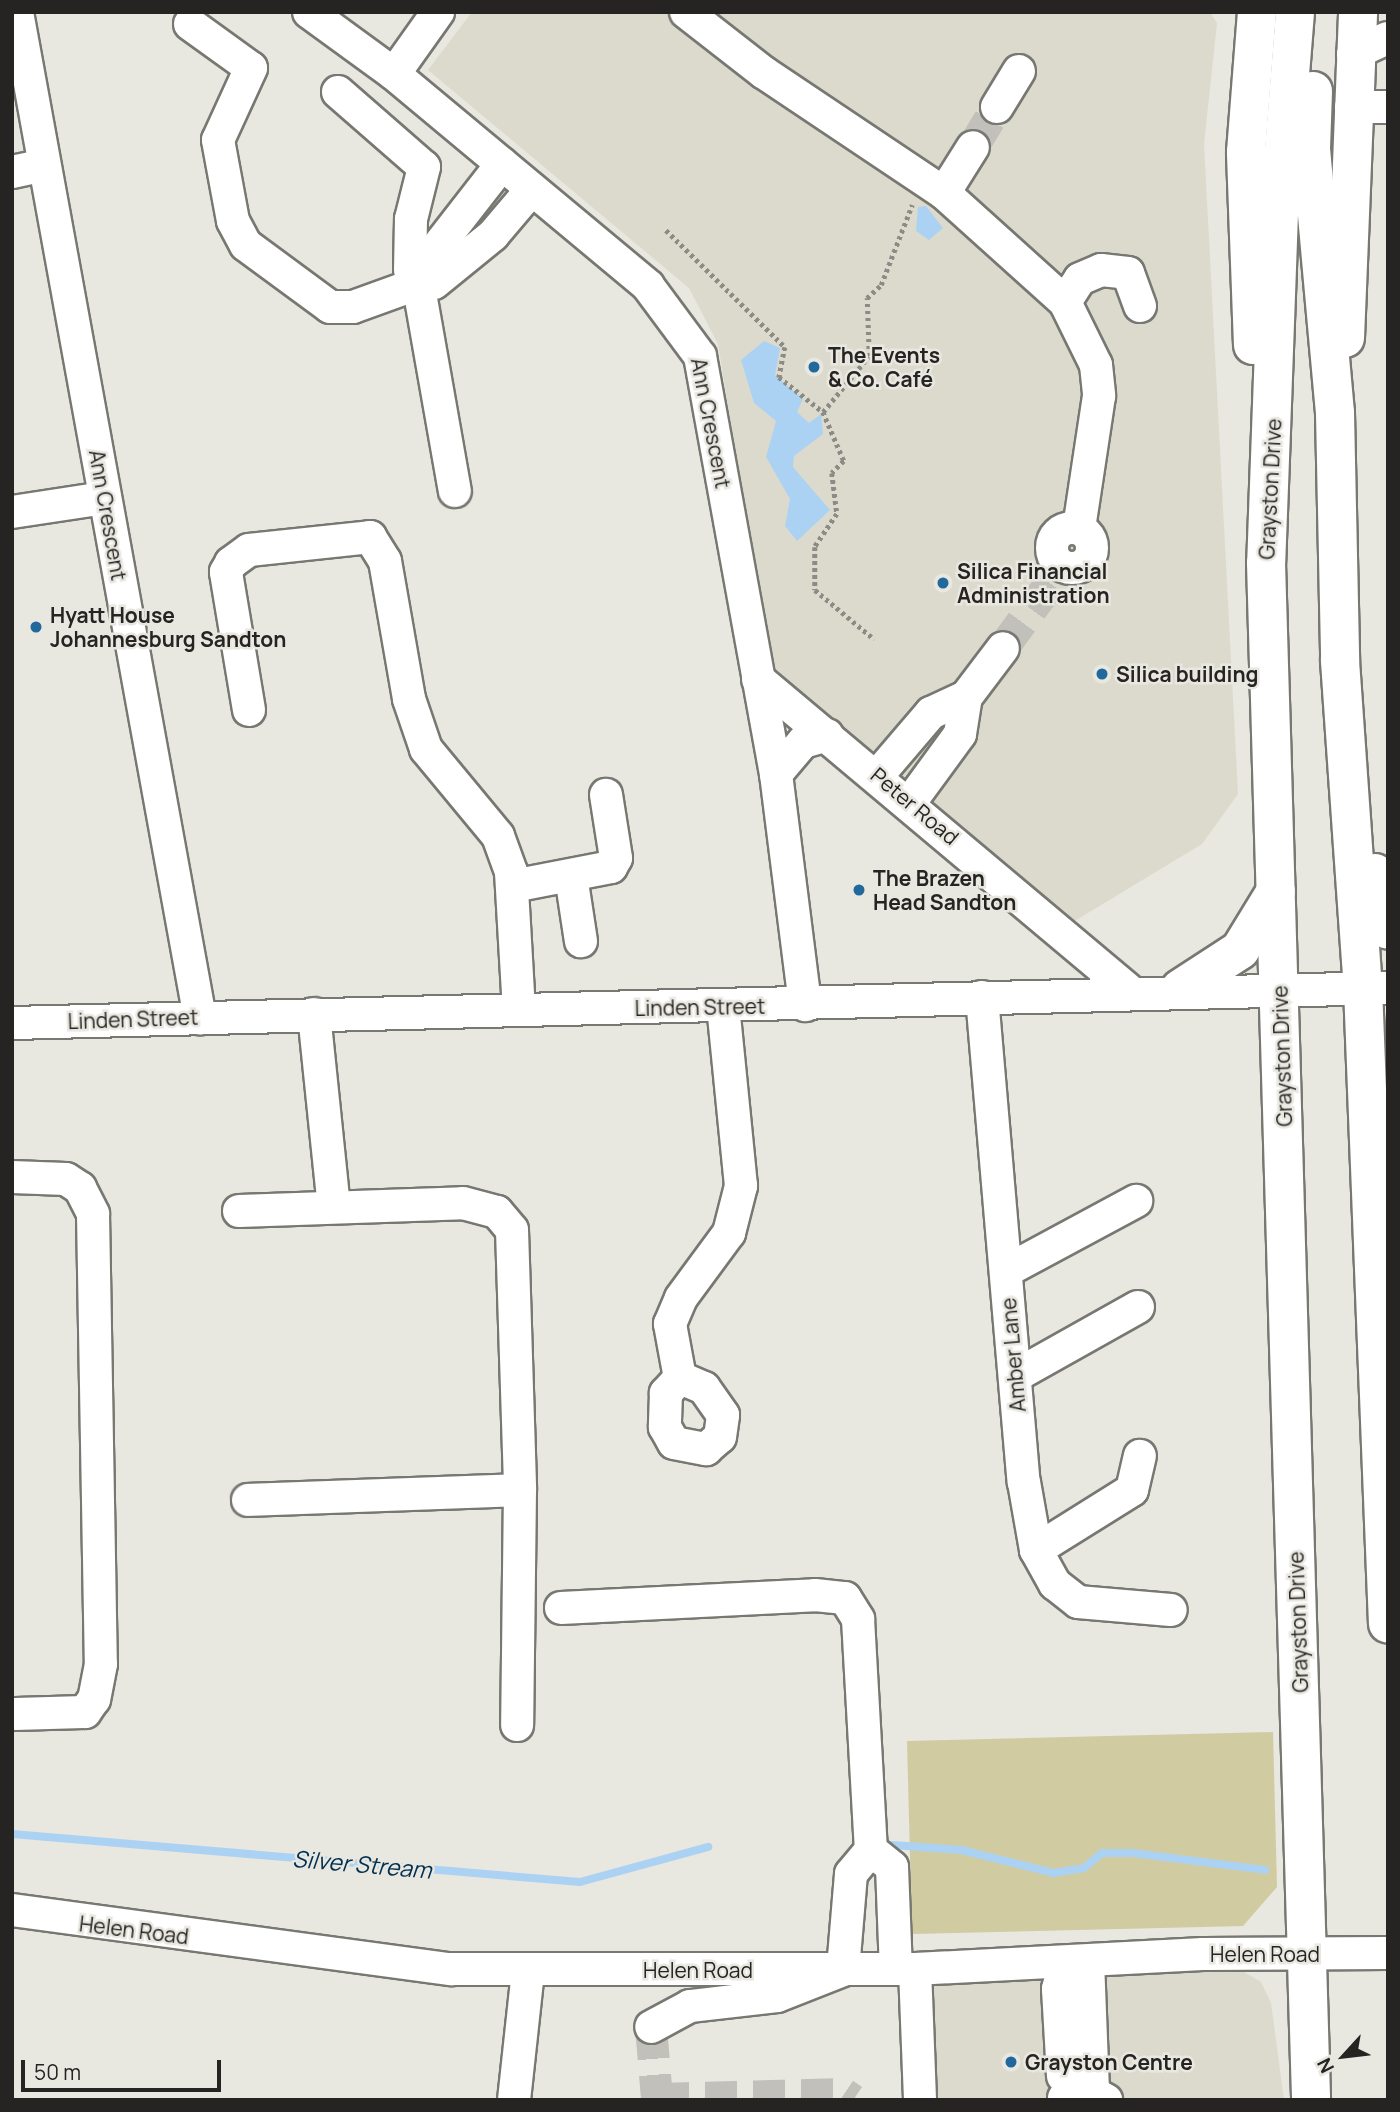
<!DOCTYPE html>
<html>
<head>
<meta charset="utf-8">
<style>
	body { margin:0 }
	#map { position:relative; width:1400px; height:2112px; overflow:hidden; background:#e8e7e0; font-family:Manrope,sans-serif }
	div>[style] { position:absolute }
	.built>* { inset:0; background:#dcdacd }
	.green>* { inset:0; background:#d1cba2 }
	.water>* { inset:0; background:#acd2f3 }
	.stream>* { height:8px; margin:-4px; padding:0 4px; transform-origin:4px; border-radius:4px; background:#acd2f3 }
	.minor-tunnel>* { height:32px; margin-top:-16px; transform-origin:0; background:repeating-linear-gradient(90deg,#c1c0ba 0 32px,transparent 0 48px) }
	.path>* { height:4.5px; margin-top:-2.25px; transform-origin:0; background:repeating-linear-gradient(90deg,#8c8b86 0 3.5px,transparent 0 7px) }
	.roads { filter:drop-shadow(2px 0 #787872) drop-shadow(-2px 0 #787872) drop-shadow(0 2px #787872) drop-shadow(0 -2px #787872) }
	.minor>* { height:32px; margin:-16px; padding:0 16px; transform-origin:16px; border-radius:16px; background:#fff }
	.minor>.ring { margin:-16px; padding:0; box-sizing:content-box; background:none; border:32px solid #fff; border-radius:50% }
	.major>* { height:38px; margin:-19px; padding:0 19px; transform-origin:19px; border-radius:19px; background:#fff }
	.dots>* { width:19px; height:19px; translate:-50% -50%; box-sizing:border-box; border:4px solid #e8e7e0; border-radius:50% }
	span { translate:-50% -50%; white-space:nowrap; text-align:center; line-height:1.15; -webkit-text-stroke:5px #e8e7e0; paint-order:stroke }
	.poi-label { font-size:21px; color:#252422; font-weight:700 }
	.left { translate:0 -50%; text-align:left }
	.street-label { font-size:21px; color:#252422 }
	.water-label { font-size:23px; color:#023050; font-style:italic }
	.frame { position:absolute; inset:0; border:14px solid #252422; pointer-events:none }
	.north { position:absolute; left:1309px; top:2021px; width:70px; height:70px; -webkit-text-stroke:5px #e8e7e0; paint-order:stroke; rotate:243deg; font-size:19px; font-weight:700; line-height:28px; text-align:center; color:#252422 }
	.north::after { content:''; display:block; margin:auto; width:24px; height:32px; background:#252422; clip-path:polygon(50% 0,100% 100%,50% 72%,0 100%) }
	.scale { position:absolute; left:21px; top:2060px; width:200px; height:32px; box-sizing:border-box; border:4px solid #252422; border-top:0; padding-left:9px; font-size:21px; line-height:24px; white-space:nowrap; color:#252422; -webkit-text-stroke:5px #e8e7e0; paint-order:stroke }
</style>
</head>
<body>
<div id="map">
	<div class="built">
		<div style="clip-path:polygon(472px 12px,1210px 12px,1217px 23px,1204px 144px,1238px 794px,1202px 844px,1073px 922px,771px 668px,718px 344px,689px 288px,428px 70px)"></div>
		<div style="clip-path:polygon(1239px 1969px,1261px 1982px,1271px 2003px,1284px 2100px,929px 2100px,925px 1981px)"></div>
	</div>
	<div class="green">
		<div style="clip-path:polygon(1273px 1732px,1277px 1887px,1243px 1926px,912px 1934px,907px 1741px)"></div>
	</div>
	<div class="water">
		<div style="clip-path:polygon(926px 206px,943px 228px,929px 240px,916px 231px,918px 207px)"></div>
		<div style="clip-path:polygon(764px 341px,780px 348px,775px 375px,803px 399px,797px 412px,809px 423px,821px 414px,823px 434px,794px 456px,793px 467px,830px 510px,797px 541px,785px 526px,790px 499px,766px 457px,776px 421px,754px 403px,741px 360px)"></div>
	</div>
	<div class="stream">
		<div style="left:12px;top:1834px;width:570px;rotate:4.83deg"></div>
		<div style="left:580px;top:1882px;width:133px;rotate:-15.3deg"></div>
		<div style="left:893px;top:1845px;width:68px;rotate:4.2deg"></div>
		<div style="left:961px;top:1850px;width:95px;rotate:14deg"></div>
		<div style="left:1053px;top:1873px;width:31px;rotate:-9deg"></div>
		<div style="left:1084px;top:1868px;width:23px;rotate:-40deg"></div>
		<div style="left:1102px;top:1853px;width:31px"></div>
		<div style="left:1133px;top:1853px;width:133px;rotate:7.3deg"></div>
	</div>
	<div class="minor-tunnel">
		<div style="left:973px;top:147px;width:47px;rotate:-59deg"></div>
		<div style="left:1003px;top:648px;width:84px;rotate:-53.7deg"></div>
		<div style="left:651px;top:2027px;width:72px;rotate:85.2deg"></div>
		<div style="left:657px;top:2099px;width:187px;rotate:-1.5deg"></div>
		<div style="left:844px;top:2094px;width:11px;rotate:34deg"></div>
	</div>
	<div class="path">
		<div style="left:666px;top:230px;width:167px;rotate:44.5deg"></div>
		<div style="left:785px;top:347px;width:31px;rotate:101deg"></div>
		<div style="left:779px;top:377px;width:56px;rotate:38.5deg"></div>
		<div style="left:823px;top:412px;width:53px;rotate:66.8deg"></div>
		<div style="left:844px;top:461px;width:17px;rotate:135deg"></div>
		<div style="left:832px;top:473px;width:41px;rotate:83deg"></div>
		<div style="left:837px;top:514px;width:40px;rotate:124deg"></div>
		<div style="left:815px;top:547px;width:43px;rotate:90deg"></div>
		<div style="left:815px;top:590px;width:77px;rotate:39.7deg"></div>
		<div style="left:823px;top:412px;width:72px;rotate:-50.6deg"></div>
		<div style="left:869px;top:356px;width:58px;rotate:-92deg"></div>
		<div style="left:867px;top:298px;width:19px;rotate:-43deg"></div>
		<div style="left:881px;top:285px;width:86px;rotate:-68.8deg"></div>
	</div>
	<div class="roads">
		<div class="minor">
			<div style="left:17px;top:12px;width:1023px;rotate:79.69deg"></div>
			<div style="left:309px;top:12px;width:105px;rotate:36.1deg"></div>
			<div style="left:394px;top:74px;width:331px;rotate:39.8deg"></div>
			<div style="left:648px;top:286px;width:87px;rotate:53.4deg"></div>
			<div style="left:700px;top:356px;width:425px;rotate:79.7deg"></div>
			<div style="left:776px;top:774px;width:233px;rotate:82.8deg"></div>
			<div style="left:686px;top:12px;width:98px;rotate:37.9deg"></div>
			<div style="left:763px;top:72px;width:218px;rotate:33.8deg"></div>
			<div style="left:944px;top:193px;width:163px;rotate:42deg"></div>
			<div style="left:1065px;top:302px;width:70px;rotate:63.8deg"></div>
			<div style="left:1096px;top:365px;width:31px;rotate:84deg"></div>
			<div style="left:1099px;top:396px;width:134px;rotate:98.6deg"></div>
			<div style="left:190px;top:24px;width:75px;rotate:35.8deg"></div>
			<div style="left:251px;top:68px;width:79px;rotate:114.6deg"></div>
			<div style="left:218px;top:140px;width:82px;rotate:79.5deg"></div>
			<div style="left:233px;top:221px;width:27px;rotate:62deg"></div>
			<div style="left:246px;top:245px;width:104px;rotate:36.4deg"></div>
			<div style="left:330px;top:307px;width:23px"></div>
			<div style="left:353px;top:307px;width:53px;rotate:-19.8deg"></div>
			<div style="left:1353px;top:54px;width:38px;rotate:-25deg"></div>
			<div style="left:394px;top:74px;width:76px;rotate:-54.6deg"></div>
			<div style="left:338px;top:92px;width:114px;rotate:41.1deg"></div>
			<div style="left:424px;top:167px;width:54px;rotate:104deg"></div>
			<div style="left:411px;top:219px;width:51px;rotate:91.1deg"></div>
			<div style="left:997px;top:107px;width:42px;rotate:-58.6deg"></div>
			<div style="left:1351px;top:107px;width:37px"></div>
			<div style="left:12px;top:172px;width:33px;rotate:-12deg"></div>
			<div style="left:944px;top:193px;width:54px;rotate:-57.8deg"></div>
			<div style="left:421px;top:268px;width:132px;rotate:-52.1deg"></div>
			<div style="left:434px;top:283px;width:76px;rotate:-39.1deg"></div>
			<div style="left:493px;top:235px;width:60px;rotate:-49.7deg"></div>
			<div style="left:421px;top:299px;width:195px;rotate:80deg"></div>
			<div style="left:1065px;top:302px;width:27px;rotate:-57deg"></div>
			<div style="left:1080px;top:279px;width:23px;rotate:-23deg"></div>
			<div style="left:1101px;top:270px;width:27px;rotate:6deg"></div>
			<div style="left:1128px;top:273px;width:35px;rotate:70deg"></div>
			<div style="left:12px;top:512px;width:94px;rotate:-8.6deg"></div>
			<div class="ring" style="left:1052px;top:528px;width:8px;height:8px"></div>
			<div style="left:758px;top:679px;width:483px;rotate:40deg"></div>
			<div style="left:249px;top:710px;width:140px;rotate:-99.5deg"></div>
			<div style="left:226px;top:572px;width:10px;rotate:-61deg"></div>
			<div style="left:231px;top:563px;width:22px;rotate:-36deg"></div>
			<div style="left:249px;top:550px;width:122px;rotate:-6.1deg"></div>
			<div style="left:370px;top:537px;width:28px;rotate:58deg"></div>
			<div style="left:385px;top:561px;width:140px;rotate:80.1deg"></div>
			<div style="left:409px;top:699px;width:53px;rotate:71.2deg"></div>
			<div style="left:426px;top:749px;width:113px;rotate:50.4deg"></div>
			<div style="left:498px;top:836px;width:38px;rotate:70deg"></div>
			<div style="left:511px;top:872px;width:137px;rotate:86.7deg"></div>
			<div style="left:776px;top:774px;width:42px;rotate:-49.8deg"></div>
			<div style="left:803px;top:742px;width:25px;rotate:-16deg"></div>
			<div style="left:878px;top:775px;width:82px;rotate:-49.5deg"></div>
			<div style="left:931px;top:713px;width:38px;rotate:-25deg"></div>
			<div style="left:966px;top:697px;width:61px;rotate:-52.9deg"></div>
			<div style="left:911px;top:801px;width:83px;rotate:-53.8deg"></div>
			<div style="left:960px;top:734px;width:37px;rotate:-81deg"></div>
			<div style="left:571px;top:876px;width:66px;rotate:81.3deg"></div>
			<div style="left:513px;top:886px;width:100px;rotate:-11deg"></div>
			<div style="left:611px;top:867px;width:10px;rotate:-61deg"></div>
			<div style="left:616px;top:858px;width:64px;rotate:-99deg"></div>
			<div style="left:982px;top:997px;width:487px;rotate:85.1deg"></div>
			<div style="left:1024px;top:1482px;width:69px;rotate:80deg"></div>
			<div style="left:1036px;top:1550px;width:39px;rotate:61deg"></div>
			<div style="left:1055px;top:1584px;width:29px;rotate:38deg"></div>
			<div style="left:1078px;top:1602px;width:93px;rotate:4.9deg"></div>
			<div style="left:314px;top:1014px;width:194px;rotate:84.1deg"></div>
			<div style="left:12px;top:1023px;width:1376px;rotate:-1.46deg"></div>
			<div style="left:12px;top:1177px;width:54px;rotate:2.1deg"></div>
			<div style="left:66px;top:1179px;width:17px;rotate:33deg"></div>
			<div style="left:80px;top:1188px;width:29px;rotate:63deg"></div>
			<div style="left:93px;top:1214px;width:450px;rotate:89deg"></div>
			<div style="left:101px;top:1664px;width:36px;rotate:101deg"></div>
			<div style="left:94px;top:1699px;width:16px;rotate:125deg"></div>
			<div style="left:85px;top:1712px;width:73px;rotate:178.4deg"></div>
			<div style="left:239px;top:1211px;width:224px;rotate:-2deg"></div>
			<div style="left:463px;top:1203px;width:35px;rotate:15deg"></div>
			<div style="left:497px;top:1212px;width:23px;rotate:50deg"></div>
			<div style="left:512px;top:1230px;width:260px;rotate:88.2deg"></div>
			<div style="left:520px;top:1490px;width:235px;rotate:90.7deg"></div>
			<div style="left:1006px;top:1271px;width:148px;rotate:-28.3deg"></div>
			<div style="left:1015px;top:1376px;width:141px;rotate:-29.3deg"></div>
			<div style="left:680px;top:1378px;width:21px;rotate:133deg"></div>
			<div style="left:666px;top:1393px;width:34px;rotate:92deg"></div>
			<div style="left:665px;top:1427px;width:18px;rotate:61deg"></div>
			<div style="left:674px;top:1443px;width:33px;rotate:11deg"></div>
			<div style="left:706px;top:1449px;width:18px;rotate:-41deg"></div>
			<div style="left:720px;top:1437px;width:22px;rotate:-82deg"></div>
			<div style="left:723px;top:1415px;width:33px;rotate:-125deg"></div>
			<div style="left:704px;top:1388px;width:26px;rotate:-157deg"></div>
			<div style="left:680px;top:1378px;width:55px;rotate:-100.5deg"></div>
			<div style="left:670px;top:1324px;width:28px;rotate:-67deg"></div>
			<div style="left:681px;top:1298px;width:81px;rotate:-53.6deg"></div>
			<div style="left:729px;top:1233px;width:49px;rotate:-75.7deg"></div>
			<div style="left:741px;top:1186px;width:181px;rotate:-95.7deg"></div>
			<div style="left:248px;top:1500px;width:272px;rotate:-2.1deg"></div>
			<div style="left:1036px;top:1550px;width:113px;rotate:-32deg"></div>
			<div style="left:1132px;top:1490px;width:35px;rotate:-77deg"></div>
			<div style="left:561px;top:1608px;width:254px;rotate:-2.9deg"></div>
			<div style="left:815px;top:1595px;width:30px;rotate:6deg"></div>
			<div style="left:845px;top:1598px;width:25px;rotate:58deg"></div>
			<div style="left:858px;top:1619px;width:231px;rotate:86.8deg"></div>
			<div style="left:871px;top:1850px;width:31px;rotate:130deg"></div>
			<div style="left:851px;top:1874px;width:96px;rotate:94.8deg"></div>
			<div style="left:843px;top:1970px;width:71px;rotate:158.5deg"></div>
			<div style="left:777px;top:1996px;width:88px;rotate:173.4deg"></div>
			<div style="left:690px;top:2006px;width:44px;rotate:151.7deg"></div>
			<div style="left:871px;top:1850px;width:27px;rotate:39deg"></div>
			<div style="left:892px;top:1867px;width:102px;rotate:87.8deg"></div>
			<div style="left:12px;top:1910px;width:443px;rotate:7.7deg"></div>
			<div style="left:451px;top:1969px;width:464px"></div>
			<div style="left:915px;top:1969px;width:288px;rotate:-3deg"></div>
			<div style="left:1203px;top:1954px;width:185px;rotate:-0.3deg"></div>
			<div style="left:1088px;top:1961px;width:132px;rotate:87.8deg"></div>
			<div style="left:1093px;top:2093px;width:15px;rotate:28deg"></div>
			<div style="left:915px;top:1969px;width:131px;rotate:87.8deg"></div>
			<div style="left:1063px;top:2076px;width:87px;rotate:-93.3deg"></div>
			<div style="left:1058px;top:1989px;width:28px;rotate:-75deg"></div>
			<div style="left:1064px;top:2098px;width:27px;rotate:-57deg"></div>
			<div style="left:1079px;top:2075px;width:27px;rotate:-94deg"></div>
			<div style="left:514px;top:2100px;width:130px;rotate:-83.8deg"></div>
		</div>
		<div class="major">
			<div style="left:1295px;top:12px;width:202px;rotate:94.6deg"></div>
			<div style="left:1279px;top:213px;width:350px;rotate:92.1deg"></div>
			<div style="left:1266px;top:563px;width:1538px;rotate:88.32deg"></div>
			<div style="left:1313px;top:91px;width:58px;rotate:92deg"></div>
			<div style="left:1311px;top:149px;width:265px;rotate:84.8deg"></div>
			<div style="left:1335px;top:413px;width:248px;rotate:88.8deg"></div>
			<div style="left:1340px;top:661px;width:328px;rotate:86deg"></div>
			<div style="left:1363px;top:988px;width:636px;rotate:87.75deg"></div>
			<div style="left:1345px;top:338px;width:326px;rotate:-87.7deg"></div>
			<div style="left:1253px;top:345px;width:193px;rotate:-92.1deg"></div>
			<div style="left:1246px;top:152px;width:140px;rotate:-85.5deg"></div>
			<div style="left:1375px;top:873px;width:58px;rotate:77.2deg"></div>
			<div style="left:1180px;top:989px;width:72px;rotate:-33deg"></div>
			<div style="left:1240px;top:950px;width:69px;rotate:-58.6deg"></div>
		</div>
	</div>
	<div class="dots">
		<div style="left:814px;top:367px;background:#21689c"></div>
		<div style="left:943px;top:583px;background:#21689c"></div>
		<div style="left:36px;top:627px;background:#21689c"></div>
		<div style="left:1102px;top:674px;background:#21689c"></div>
		<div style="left:859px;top:890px;background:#21689c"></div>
		<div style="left:1011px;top:2062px;background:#21689c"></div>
	</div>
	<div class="poi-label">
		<span class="left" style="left:828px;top:367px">The Events<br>&amp; Co. Café</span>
		<span class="left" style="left:957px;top:583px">Silica Financial<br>Administration</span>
		<span class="left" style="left:50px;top:627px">Hyatt House<br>Johannesburg Sandton</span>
		<span class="left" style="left:1116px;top:674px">Silica building</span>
		<span class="left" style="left:873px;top:890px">The Brazen<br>Head Sandton</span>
		<span class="left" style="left:1025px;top:2062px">Grayston Centre</span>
	</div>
	<div class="street-label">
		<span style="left:711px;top:423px;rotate:79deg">Ann Crescent</span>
		<span style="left:1270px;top:489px;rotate:-87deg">Grayston Drive</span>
		<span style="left:108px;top:515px;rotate:80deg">Ann Crescent</span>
		<span style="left:915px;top:806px;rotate:40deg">Peter Road</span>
		<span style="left:700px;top:1007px;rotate:-1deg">Linden Street</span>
		<span style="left:133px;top:1019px;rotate:-2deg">Linden Street</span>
		<span style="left:1282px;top:1056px;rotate:-92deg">Grayston Drive</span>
		<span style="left:1013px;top:1355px;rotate:-95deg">Amber Lane</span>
		<span style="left:1298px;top:1622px;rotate:-92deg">Grayston Drive</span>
		<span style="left:134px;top:1930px;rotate:7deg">Helen Road</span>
		<span style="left:1265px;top:1954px">Helen Road</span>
		<span style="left:698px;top:1970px">Helen Road</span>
	</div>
	<div class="water-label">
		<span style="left:362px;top:1864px;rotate:5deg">Silver Stream</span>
	</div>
	<div class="frame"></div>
	<div class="north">N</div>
	<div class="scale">50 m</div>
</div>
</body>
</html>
